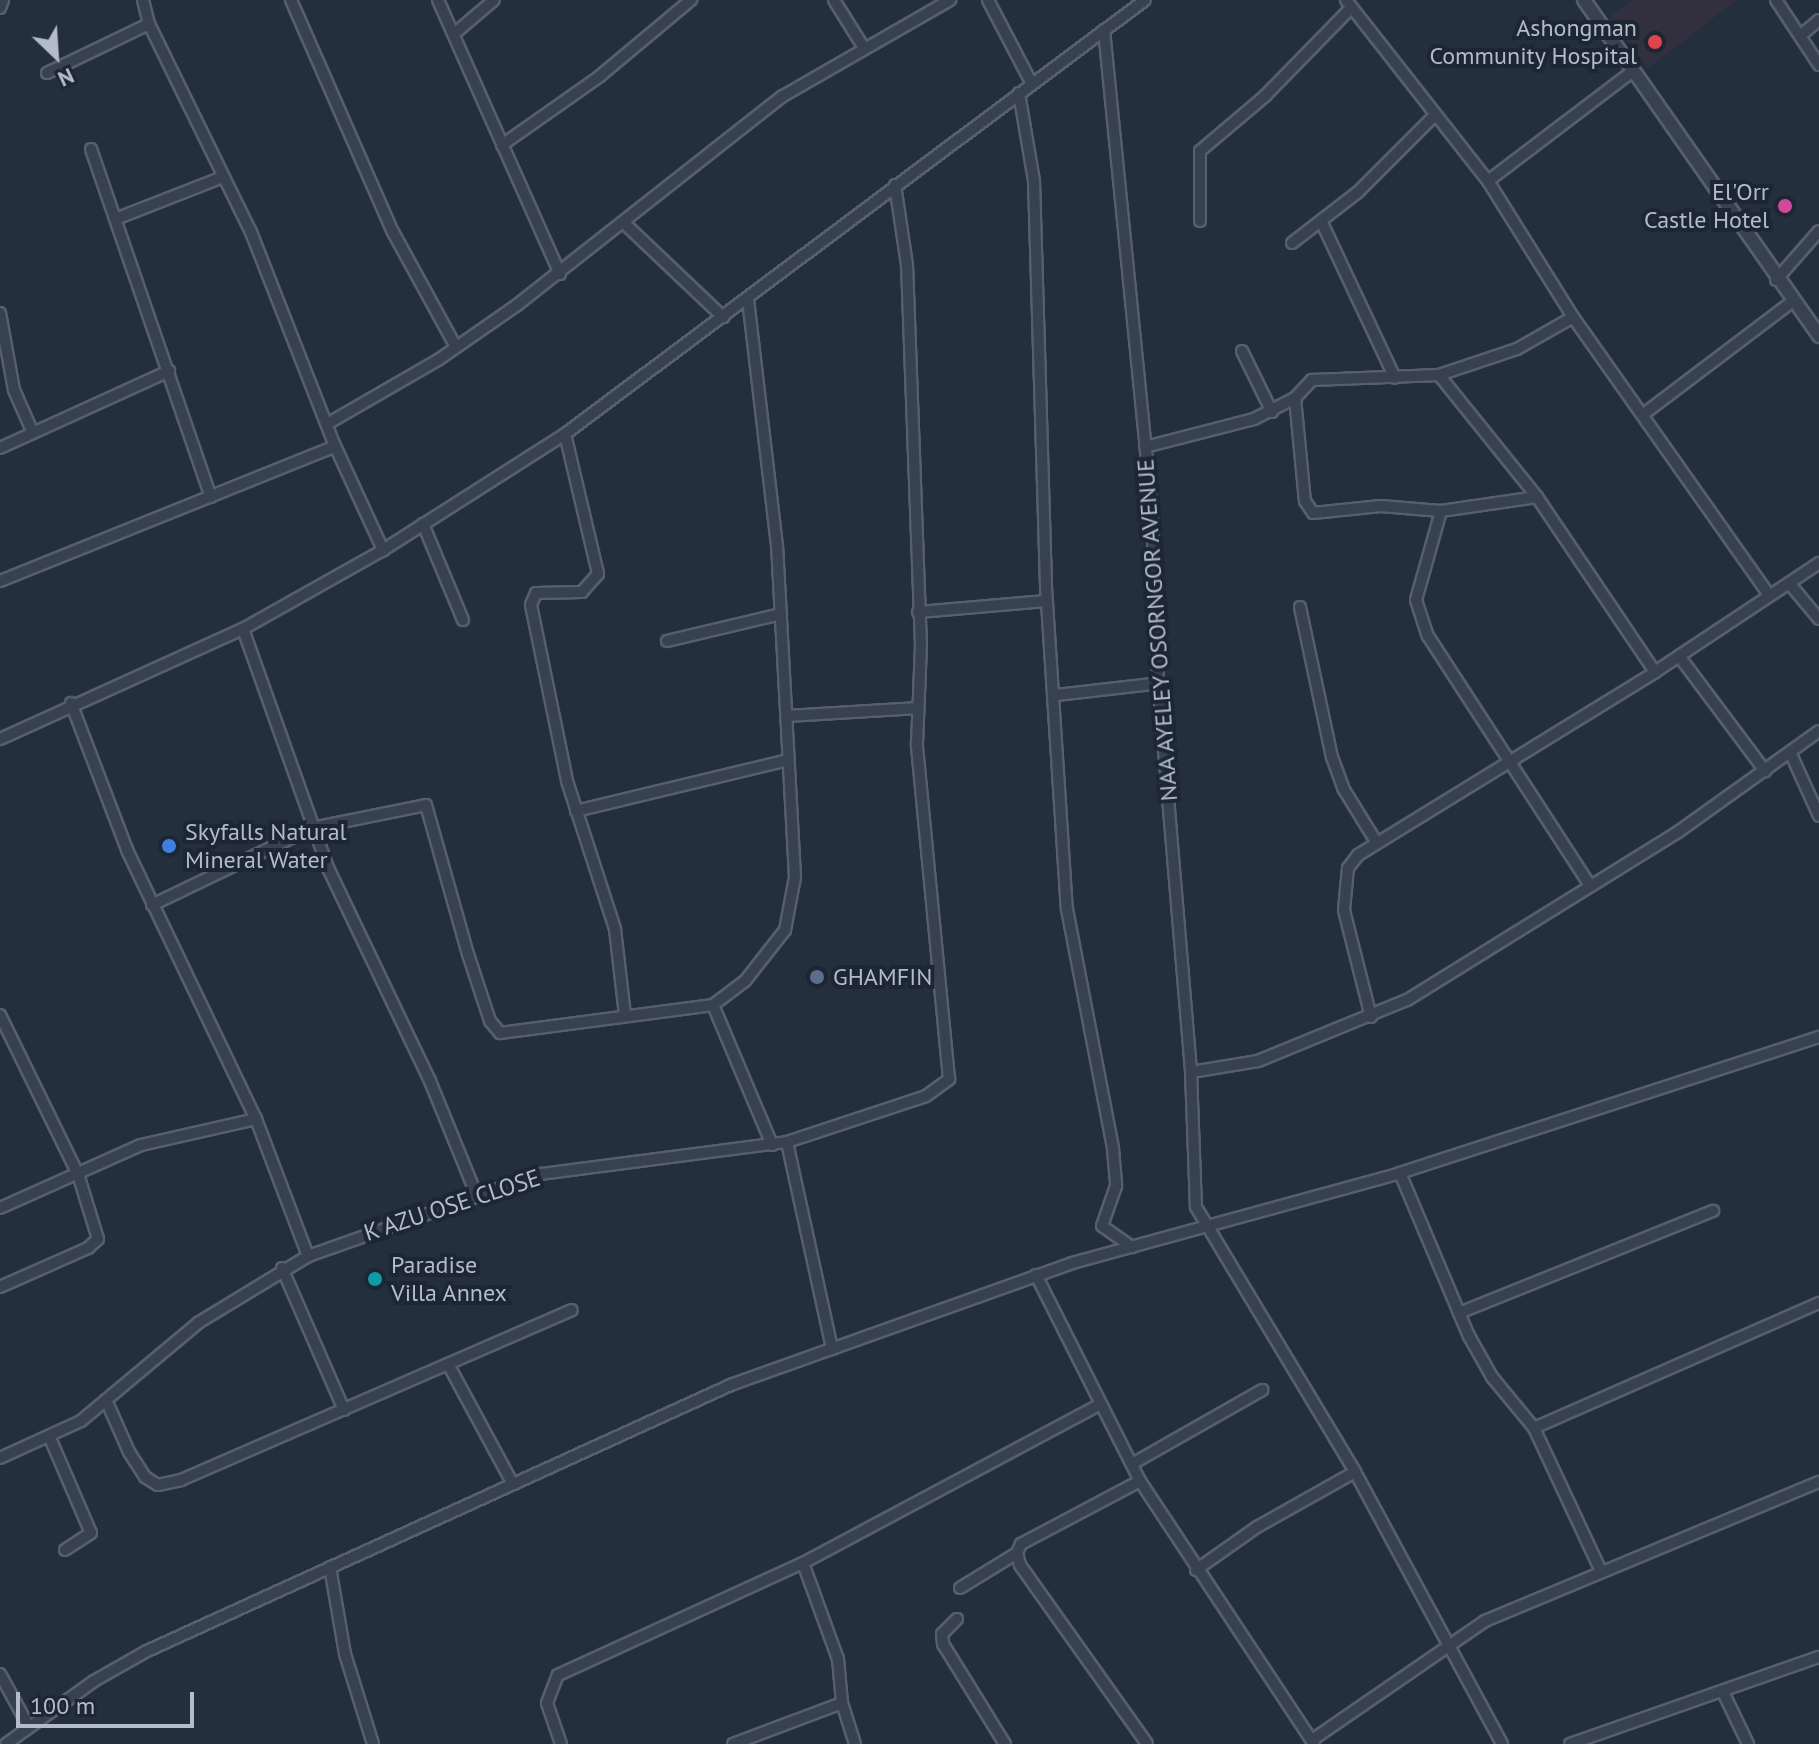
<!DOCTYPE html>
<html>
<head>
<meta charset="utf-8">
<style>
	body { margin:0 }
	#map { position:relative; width:1819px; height:1744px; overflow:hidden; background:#242f3e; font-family:"PT Sans",sans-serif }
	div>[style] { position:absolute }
	.medical>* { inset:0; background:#32303f }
	.roads { filter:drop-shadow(2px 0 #565f6c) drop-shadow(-2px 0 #565f6c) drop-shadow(0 2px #565f6c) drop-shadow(0 -2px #565f6c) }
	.minor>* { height:10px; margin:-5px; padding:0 5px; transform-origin:5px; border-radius:5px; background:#38414e }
	.tertiary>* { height:12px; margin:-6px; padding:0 6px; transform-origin:6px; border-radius:6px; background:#38414e }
	.dots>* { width:22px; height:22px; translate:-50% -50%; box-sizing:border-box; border:4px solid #1d2633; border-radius:50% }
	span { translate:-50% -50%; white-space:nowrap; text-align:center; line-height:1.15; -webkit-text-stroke:8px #1d2633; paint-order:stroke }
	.poi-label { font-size:24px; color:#b4bcc9 }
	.right { translate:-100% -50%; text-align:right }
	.left { translate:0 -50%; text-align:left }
	.street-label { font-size:24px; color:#b4bcc9 }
	.north { position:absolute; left:16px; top:16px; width:80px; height:80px; -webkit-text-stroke:6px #1d2633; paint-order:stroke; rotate:155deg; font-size:22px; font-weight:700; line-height:32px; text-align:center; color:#b4bcc9 }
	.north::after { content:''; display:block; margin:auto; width:28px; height:36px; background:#b4bcc9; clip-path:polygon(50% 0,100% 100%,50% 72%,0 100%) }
	.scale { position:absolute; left:16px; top:1692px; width:178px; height:36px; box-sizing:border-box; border:4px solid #b4bcc9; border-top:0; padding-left:10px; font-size:24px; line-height:28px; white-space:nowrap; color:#b4bcc9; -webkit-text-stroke:6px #1d2633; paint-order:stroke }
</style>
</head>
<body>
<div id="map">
	<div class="medical">
		<div style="clip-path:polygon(1633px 0,1737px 0,1648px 68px,1609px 16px)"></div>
	</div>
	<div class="roads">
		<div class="minor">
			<div style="left:143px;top:0;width:25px;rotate:76deg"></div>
			<div style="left:149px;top:24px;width:232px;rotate:63.9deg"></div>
			<div style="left:251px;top:232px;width:230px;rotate:68.6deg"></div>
			<div style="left:335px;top:446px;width:115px;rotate:65.2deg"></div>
			<div style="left:291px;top:0;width:253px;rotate:66.3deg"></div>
			<div style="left:393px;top:232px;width:131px;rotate:61.3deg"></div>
			<div style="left:438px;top:0;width:300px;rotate:66deg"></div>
			<div style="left:834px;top:0;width:57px;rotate:58deg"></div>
			<div style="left:988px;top:0;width:95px;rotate:62.4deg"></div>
			<div style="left:1346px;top:0;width:230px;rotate:51.9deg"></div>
			<div style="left:1488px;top:181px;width:160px;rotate:58deg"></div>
			<div style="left:1573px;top:317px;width:340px;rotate:54.8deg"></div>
			<div style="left:1776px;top:0;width:78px;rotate:56.5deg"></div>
			<div style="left:0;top:8px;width:9px;rotate:-69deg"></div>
			<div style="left:1104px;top:30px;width:482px;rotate:84.3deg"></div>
			<div style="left:1152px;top:510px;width:156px;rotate:88.2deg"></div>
			<div style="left:1157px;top:666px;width:407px;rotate:85.2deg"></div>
			<div style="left:1191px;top:1072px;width:135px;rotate:87.9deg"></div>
			<div style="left:1196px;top:1207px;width:309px;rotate:59deg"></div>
			<div style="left:1355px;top:1472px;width:309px;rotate:61.6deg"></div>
			<div style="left:454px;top:34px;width:52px;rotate:-40.4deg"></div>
			<div style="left:1800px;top:36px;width:25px;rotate:-40deg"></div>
			<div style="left:47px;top:73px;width:113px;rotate:-25.7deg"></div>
			<div style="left:1019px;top:93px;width:89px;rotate:80.3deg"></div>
			<div style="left:1034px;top:181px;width:406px;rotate:88.3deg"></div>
			<div style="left:1046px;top:587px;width:323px;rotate:86.3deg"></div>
			<div style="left:1067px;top:909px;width:244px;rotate:79.1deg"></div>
			<div style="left:1113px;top:1149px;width:37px;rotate:85deg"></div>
			<div style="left:1116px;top:1186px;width:42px;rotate:109.3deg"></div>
			<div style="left:1102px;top:1226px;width:37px;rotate:35deg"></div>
			<div style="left:502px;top:145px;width:120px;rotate:-35.1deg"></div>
			<div style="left:600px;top:76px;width:119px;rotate:-39.9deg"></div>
			<div style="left:91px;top:149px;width:368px;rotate:71deg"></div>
			<div style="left:1488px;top:181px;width:182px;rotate:-37.2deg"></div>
			<div style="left:118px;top:218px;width:113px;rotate:-21.3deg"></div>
			<div style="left:1200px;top:221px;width:70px;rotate:-90deg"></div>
			<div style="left:1200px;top:151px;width:85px;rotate:-40.2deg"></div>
			<div style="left:1265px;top:96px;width:124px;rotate:-45.7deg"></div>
			<div style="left:624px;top:223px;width:137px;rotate:43.5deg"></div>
			<div style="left:1322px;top:223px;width:171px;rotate:64.8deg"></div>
			<div style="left:1292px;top:243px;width:83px;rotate:-37.7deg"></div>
			<div style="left:1358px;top:192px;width:107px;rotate:-45deg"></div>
			<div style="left:1776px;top:280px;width:65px;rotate:-48.7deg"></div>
			<div style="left:0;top:313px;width:78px;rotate:79.7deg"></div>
			<div style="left:14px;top:390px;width:47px;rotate:66.2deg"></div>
			<div style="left:1242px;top:351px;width:68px;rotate:63.8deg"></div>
			<div style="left:1439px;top:375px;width:156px;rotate:51.2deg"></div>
			<div style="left:1537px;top:497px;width:211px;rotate:56deg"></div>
			<div style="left:1295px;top:398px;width:103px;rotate:84.5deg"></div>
			<div style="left:1305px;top:501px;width:14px;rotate:56deg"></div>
			<div style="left:1313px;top:513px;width:68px;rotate:-5.9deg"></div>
			<div style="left:1381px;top:506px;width:60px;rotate:4.8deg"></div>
			<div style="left:1441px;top:511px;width:97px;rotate:-8.3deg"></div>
			<div style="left:1645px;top:413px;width:186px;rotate:-37.1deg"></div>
			<div style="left:327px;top:424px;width:128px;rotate:-30deg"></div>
			<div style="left:438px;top:360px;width:96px;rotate:-34.8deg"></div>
			<div style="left:517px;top:305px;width:338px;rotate:-38.2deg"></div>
			<div style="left:783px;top:96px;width:193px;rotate:-29.9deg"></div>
			<div style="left:565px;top:434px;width:144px;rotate:76.7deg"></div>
			<div style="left:598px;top:574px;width:24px;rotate:132deg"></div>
			<div style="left:582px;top:592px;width:46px;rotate:178.8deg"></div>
			<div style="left:536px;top:593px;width:13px;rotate:113deg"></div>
			<div style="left:531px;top:605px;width:180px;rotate:78.4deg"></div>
			<div style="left:567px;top:781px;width:156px;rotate:72deg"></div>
			<div style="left:615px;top:929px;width:87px;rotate:83.4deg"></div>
			<div style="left:1145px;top:447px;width:113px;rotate:-14.4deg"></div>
			<div style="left:1254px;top:419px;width:46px;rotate:-27.1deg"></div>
			<div style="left:1295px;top:398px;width:25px;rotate:-47deg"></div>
			<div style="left:1312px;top:380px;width:127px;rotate:-2.3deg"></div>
			<div style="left:1439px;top:375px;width:82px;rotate:-18.4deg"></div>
			<div style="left:1517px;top:349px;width:64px;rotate:-29.7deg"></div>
			<div style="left:0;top:448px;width:186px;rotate:-24.5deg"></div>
			<div style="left:1441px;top:511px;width:92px;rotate:105.7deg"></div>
			<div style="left:1416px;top:600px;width:38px;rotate:72deg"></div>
			<div style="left:1428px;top:636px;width:297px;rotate:57deg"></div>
			<div style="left:423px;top:524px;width:104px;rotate:67.4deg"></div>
			<div style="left:0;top:581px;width:361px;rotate:-21.9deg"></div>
			<div style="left:1789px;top:583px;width:47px;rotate:50.2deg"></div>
			<div style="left:1300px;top:607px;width:153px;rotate:78deg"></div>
			<div style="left:1332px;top:757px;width:33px;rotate:70deg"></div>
			<div style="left:1343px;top:788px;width:61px;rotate:58.4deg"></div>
			<div style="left:918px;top:612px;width:129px;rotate:-4.9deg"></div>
			<div style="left:243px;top:629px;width:256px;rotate:70.4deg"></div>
			<div style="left:329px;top:870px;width:234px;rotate:64.4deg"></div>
			<div style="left:430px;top:1081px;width:122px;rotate:67.8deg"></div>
			<div style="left:667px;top:641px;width:117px;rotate:-13.3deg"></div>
			<div style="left:1679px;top:656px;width:144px;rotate:53.2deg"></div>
			<div style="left:1057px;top:695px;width:104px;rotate:-6.6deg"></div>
			<div style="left:71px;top:703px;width:157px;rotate:69.1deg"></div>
			<div style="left:127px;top:850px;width:298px;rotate:64.4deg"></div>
			<div style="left:256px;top:1119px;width:147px;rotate:69.2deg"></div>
			<div style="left:788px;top:716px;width:130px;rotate:-3.5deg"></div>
			<div style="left:0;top:739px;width:267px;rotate:-24.4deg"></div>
			<div style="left:243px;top:629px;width:161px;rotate:-29.4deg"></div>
			<div style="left:383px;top:550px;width:216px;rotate:-32.5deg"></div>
			<div style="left:565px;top:434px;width:724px;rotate:-36.81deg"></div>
			<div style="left:1790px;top:752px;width:70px;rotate:65.6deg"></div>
			<div style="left:576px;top:811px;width:218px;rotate:-13.5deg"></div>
			<div style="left:152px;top:905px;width:178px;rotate:-25.7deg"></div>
			<div style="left:312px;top:828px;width:116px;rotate:-11.4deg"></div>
			<div style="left:426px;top:805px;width:155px;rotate:74.3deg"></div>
			<div style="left:468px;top:954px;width:71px;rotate:71.8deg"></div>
			<div style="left:490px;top:1021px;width:16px;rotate:50deg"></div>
			<div style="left:500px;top:1033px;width:215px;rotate:-7.5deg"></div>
			<div style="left:713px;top:1005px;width:40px;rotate:-37deg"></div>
			<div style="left:745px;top:981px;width:65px;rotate:-51.9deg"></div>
			<div style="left:785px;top:930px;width:54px;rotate:-79.3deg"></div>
			<div style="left:795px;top:877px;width:331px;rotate:-93.1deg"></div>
			<div style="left:777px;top:546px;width:249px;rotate:-96.7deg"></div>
			<div style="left:713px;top:1005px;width:152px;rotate:67.1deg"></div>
			<div style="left:0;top:1015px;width:177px;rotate:63.9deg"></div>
			<div style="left:78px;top:1174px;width:68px;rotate:72.9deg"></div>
			<div style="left:98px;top:1239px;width:13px;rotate:138deg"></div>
			<div style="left:88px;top:1248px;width:96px;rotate:156.1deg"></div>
			<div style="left:1371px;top:1017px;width:110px;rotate:-104.2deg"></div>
			<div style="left:1344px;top:910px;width:42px;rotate:-84.6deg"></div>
			<div style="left:1348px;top:868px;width:16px;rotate:-52deg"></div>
			<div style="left:1358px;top:855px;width:349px;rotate:-31.6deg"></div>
			<div style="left:1655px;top:672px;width:197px;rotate:-33.6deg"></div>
			<div style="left:1191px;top:1072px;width:68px;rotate:-9.3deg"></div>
			<div style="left:1258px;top:1061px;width:161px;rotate:-22.3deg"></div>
			<div style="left:1407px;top:1000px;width:319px;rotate:-31.8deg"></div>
			<div style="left:1678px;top:832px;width:173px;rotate:-35.6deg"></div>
			<div style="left:787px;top:1142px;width:212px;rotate:77.7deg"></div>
			<div style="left:1400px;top:1173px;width:177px;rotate:67.1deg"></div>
			<div style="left:1469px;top:1336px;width:47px;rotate:60.7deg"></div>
			<div style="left:1492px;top:1377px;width:66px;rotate:50.5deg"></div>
			<div style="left:1534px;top:1428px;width:156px;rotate:64.9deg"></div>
			<div style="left:0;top:1208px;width:154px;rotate:-24.1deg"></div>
			<div style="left:141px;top:1145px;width:118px;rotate:-12.7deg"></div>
			<div style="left:282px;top:1268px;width:155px;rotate:66.4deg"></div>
			<div style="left:1036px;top:1275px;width:231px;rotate:63.2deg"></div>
			<div style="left:1140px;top:1481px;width:315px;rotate:56.5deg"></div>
			<div style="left:1459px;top:1313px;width:274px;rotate:-21.9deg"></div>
			<div style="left:448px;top:1364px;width:136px;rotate:61.6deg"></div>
			<div style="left:106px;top:1400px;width:57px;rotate:66.1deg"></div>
			<div style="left:129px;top:1452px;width:30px;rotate:57deg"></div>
			<div style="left:145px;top:1477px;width:15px;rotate:32deg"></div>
			<div style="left:158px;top:1485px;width:24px;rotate:-12deg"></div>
			<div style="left:181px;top:1480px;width:426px;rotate:-23.5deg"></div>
			<div style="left:1534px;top:1428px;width:311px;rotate:-23.7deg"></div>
			<div style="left:50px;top:1438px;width:103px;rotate:66.7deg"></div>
			<div style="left:91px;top:1533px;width:31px;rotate:147deg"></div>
			<div style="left:0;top:1458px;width:89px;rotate:-24.6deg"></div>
			<div style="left:81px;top:1421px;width:153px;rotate:-39.9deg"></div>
			<div style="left:198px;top:1323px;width:129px;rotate:-31.3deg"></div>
			<div style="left:308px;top:1256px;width:247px;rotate:-19.4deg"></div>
			<div style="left:541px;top:1174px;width:248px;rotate:-7.4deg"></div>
			<div style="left:787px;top:1142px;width:146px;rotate:-18.3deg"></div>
			<div style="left:926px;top:1096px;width:29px;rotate:-36deg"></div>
			<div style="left:949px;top:1079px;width:337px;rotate:-95.5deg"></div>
			<div style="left:917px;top:744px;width:98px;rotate:-87.7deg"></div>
			<div style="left:921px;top:646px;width:381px;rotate:-92.1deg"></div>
			<div style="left:907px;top:265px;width:81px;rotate:-98.5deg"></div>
			<div style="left:1132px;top:1464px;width:150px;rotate:-29.6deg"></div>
			<div style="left:1140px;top:1481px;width:135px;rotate:152.1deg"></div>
			<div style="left:1021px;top:1544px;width:10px;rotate:114deg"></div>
			<div style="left:1017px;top:1553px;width:12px;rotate:76deg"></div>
			<div style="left:1020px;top:1565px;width:219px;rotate:54.6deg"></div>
			<div style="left:803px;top:1563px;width:102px;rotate:70deg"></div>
			<div style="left:838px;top:1659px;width:44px;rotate:84.8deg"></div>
			<div style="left:842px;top:1703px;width:43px;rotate:72.4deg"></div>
			<div style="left:330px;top:1567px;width:88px;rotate:80.2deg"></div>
			<div style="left:345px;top:1654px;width:94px;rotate:72.7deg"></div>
			<div style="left:1196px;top:1570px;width:75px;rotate:-35.2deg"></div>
			<div style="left:1257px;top:1527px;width:112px;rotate:-29.3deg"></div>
			<div style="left:960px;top:1588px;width:67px;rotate:-31.6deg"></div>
			<div style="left:957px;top:1619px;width:21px;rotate:135deg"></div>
			<div style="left:942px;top:1634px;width:10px;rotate:84deg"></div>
			<div style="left:943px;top:1644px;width:118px;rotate:58.2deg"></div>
			<div style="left:0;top:1674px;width:60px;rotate:61.3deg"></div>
			<div style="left:1723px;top:1692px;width:58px;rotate:64.3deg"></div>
			<div style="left:1312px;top:1740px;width:210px;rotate:-34.5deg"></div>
			<div style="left:1485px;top:1621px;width:362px;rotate:-22.6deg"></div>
			<div style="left:6px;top:1744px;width:108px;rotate:-35.6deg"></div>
			<div style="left:94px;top:1681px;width:61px;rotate:-29.5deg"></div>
			<div style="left:147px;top:1651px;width:644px;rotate:-24.5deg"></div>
			<div style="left:733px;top:1384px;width:360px;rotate:-19.6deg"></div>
			<div style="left:1072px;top:1263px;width:340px;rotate:-15.3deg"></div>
			<div style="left:1400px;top:1173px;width:441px;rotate:-18deg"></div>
			<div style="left:561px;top:1744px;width:43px;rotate:-108.9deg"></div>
			<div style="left:547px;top:1703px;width:30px;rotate:-69deg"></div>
			<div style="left:558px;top:1675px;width:269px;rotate:-24.6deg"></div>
			<div style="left:803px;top:1563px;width:336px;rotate:-28.1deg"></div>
			<div style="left:733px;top:1744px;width:116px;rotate:-20.6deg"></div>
			<div style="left:1570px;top:1744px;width:264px;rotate:-19.3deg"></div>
		</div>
		<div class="tertiary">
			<div style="left:1584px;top:0;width:410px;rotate:55deg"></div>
		</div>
	</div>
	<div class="dots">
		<div style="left:1655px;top:42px;background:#e0444e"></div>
		<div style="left:1785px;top:206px;background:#d1479c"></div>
		<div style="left:169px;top:846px;background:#3f7fe0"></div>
		<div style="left:817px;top:977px;background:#5c6f8a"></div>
		<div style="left:375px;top:1279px;background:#0f9aa8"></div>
	</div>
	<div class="poi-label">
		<span class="right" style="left:1637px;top:42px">Ashongman<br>Community Hospital</span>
		<span class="right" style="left:1769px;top:206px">El'Orr<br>Castle Hotel</span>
		<span class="left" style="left:185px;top:846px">Skyfalls Natural<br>Mineral Water</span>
		<span class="left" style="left:833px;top:977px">GHAMFIN</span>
		<span class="left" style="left:391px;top:1279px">Paradise<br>Villa Annex</span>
	</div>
	<div class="street-label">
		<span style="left:1157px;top:630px;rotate:-94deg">NAA AYELEY OSORNGOR AVENUE</span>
		<span style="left:452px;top:1205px;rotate:-18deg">K AZU OSE CLOSE</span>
	</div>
	<div class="north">N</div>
	<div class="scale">100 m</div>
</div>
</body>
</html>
